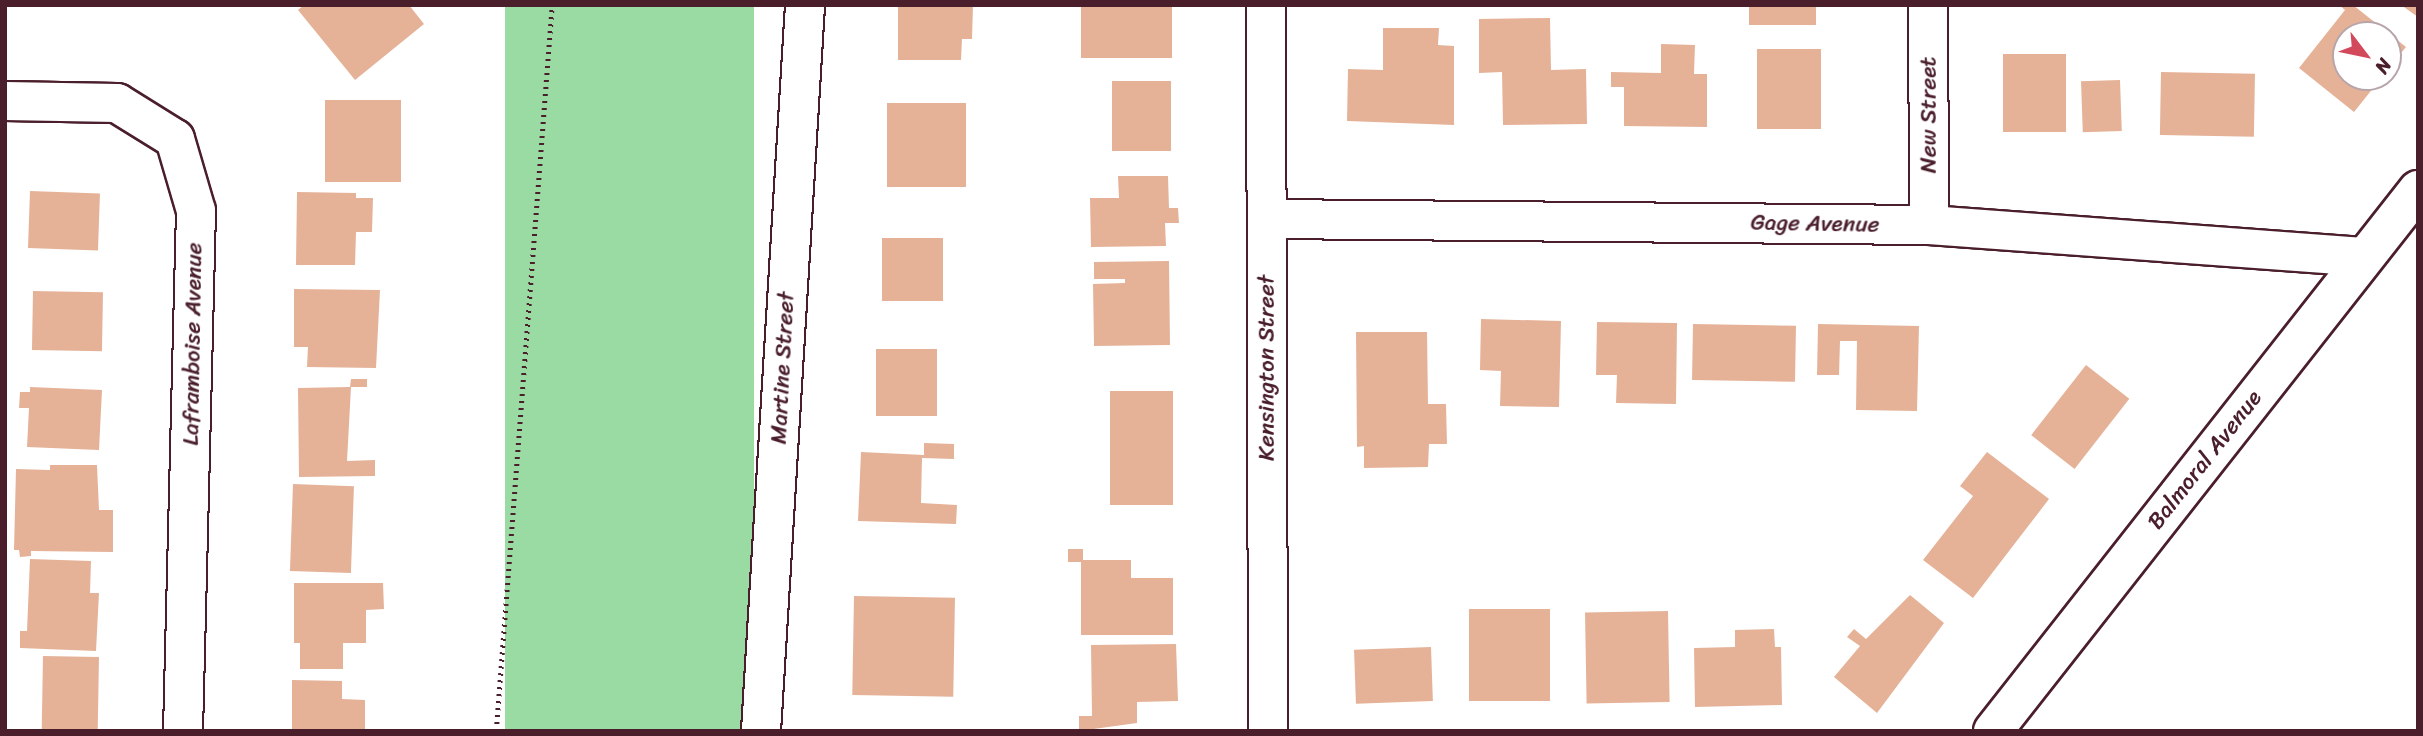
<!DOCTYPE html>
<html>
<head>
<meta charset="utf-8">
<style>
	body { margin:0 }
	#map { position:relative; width:2423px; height:736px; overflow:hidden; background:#fff; font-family:Sriracha,sans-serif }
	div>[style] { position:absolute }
	.green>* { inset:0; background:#9adaa3; transform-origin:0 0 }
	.building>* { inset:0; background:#e5b298; transform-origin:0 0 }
	.path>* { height:4.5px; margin-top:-2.25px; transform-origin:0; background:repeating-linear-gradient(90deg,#4a1f2b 0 2px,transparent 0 7px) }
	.roads { filter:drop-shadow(2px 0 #4a1f2b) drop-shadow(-2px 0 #4a1f2b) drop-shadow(0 2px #4a1f2b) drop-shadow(0 -2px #4a1f2b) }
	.minor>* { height:38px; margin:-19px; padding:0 19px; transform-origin:19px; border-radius:19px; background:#fff }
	span { translate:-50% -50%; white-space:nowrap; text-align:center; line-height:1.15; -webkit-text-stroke:5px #fff; paint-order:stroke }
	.street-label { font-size:23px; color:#4a1f2b }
	.frame { position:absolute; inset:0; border:7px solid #4a1f2b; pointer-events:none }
	.north { position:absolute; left:2332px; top:21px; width:70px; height:70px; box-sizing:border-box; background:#fff; border:2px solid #b7a5aa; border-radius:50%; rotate:122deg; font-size:19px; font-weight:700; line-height:28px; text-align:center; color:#4a1f2b }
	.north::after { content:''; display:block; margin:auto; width:24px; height:32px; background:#d1495b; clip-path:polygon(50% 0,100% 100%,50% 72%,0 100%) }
</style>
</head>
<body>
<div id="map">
	<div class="green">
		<div style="left:505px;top:5px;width:249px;height:728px"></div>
	</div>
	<div class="building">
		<div style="clip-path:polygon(304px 5px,409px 5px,424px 24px,355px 80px,298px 10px)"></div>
		<div style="clip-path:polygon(898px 5px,973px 5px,972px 39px,962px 39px,961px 60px,898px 60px)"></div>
		<div style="left:1081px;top:5px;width:91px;height:53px"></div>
		<div style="left:1749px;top:5px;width:67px;height:20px"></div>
		<div style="clip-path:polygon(2339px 5px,2353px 5px,2406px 47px,2388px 69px,2388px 35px,2346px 35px,2346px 77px,2382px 77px,2354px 112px,2299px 68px,2345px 10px)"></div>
		<div style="clip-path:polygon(2401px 5px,2418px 5px,2418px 17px)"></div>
		<div style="clip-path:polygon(1550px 18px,1551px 70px,1586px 69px,1587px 124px,1503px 125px,1502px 72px,1479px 73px,1479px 19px)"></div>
		<div style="clip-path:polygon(1383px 28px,1439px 28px,1438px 45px,1454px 46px,1454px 125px,1347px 121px,1348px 69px,1383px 70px)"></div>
		<div style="clip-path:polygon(1661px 44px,1695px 45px,1694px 74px,1707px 74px,1707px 127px,1624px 126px,1624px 87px,1611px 87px,1611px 72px,1661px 73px)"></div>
		<div style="left:1757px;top:49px;width:64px;height:80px"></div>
		<div style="left:2003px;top:54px;width:63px;height:78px"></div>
		<div style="left:2161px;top:72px;width:94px;height:63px;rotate:1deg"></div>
		<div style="left:2120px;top:80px;width:51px;height:39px;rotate:88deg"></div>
		<div style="left:1112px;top:81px;width:59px;height:70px"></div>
		<div style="left:325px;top:100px;width:76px;height:82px"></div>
		<div style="left:887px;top:103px;width:79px;height:84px"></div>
		<div style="clip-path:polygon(1118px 176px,1168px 176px,1169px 208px,1178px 208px,1179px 223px,1165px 223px,1166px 246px,1091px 247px,1090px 198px,1119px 198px)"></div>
		<div style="left:30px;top:191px;width:70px;height:57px;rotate:2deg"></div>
		<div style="clip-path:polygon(297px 192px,356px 193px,356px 198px,373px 198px,372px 232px,356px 232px,355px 265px,296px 265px)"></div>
		<div style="left:882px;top:238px;width:61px;height:63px"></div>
		<div style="clip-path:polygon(1169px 261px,1170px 345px,1094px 346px,1093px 284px,1125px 283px,1125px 279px,1094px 279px,1094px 262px)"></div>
		<div style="clip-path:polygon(294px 289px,380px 290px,376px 368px,307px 367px,308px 347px,294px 347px)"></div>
		<div style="left:33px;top:291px;width:70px;height:59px;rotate:1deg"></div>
		<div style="clip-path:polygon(1481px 319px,1561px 321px,1559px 407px,1500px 406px,1501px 371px,1480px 370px)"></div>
		<div style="clip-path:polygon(1597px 322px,1677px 323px,1676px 404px,1616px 403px,1617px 375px,1596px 375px)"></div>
		<div style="left:1693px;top:324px;width:103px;height:56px;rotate:1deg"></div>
		<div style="clip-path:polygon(1818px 324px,1919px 326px,1917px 411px,1856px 410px,1857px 341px,1840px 341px,1839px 375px,1817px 375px)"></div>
		<div style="clip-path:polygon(1356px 332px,1427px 332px,1428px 404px,1446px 404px,1447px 444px,1429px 444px,1428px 467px,1364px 468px,1364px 446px,1357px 447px)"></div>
		<div style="left:876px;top:349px;width:61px;height:67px"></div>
		<div style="left:2086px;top:365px;width:55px;height:89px;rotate:38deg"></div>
		<div style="clip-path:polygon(351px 379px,367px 379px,367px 387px,351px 387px,347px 461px,375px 460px,375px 476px,299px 477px,298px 388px,350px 387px)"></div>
		<div style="clip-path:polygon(30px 387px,102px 390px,99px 450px,27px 447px,29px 408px,19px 408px,20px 392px,30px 392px)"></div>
		<div style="left:1110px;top:391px;width:63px;height:114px"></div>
		<div style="clip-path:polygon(924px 443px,954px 444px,954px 459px,922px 458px,921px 503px,957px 505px,956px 524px,858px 521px,861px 452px,924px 455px)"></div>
		<div style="clip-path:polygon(1987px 452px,2049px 499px,1973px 598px,1923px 560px,1973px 496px,1960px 486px)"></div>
		<div style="clip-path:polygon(50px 465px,97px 465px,99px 510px,113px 510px,113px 552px,31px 551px,31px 556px,20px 557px,19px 550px,14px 550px,16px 469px,50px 470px)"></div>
		<div style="left:293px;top:484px;width:61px;height:87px;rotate:2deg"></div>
		<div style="clip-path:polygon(1068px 549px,1083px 549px,1083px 560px,1131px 560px,1131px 578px,1173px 578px,1173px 635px,1081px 635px,1081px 562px,1068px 562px)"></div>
		<div style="clip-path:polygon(30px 559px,91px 561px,90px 593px,99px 593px,96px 651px,20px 648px,20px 631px,27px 631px)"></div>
		<div style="clip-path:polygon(294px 583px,383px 583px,384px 609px,366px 610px,366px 643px,343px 643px,343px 669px,300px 669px,300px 643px,294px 643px)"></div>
		<div style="clip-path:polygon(1910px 595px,1944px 623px,1877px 713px,1834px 677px,1860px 646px,1847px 637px,1854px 629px,1866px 639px)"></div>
		<div style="left:854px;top:596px;width:101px;height:99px;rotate:1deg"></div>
		<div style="left:1469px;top:609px;width:81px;height:92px"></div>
		<div style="left:1668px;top:611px;width:91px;height:83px;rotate:89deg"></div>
		<div style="clip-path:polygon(1774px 629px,1775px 647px,1781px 647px,1782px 705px,1695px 707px,1694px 648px,1735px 647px,1735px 630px)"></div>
		<div style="clip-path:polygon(1176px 644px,1178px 701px,1137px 702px,1137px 723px,1079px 731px,1079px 716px,1092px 716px,1091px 645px)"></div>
		<div style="left:1431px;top:647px;width:54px;height:77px;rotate:88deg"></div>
		<div style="left:43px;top:656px;width:56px;height:75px;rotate:1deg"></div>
		<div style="clip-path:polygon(292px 680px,342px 681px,342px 699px,365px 700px,365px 729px,292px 731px)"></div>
	</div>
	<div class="path">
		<div style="left:496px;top:731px;width:728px;rotate:-85.59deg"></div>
	</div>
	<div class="roads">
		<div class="minor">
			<div style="left:1266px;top:5px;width:726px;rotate:89.84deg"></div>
			<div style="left:1928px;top:5px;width:220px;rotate:89.7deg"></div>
			<div style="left:5px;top:101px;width:112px;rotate:1deg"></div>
			<div style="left:117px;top:103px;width:68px;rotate:31.8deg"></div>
			<div style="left:175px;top:139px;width:75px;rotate:73.7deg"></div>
			<div style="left:196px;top:211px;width:520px;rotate:91.43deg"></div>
			<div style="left:1267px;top:219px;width:662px;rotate:0.52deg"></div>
			<div style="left:1929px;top:225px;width:435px;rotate:4.2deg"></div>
			<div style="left:761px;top:731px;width:727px;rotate:-86.53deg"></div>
			<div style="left:1993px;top:731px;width:688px;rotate:-51.85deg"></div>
		</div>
	</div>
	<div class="street-label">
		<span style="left:1929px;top:115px;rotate:-90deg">New Street</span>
		<span style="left:1815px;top:224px;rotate:1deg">Gage Avenue</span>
		<span style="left:193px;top:344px;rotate:-89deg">Laframboise Avenue</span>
		<span style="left:783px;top:368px;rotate:-87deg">Martine Street</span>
		<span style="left:1267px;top:368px;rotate:-90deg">Kensington Street</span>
		<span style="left:2205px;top:460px;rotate:-52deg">Balmoral Avenue</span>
	</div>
	<div class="frame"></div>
	<div class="north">N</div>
</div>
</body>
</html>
